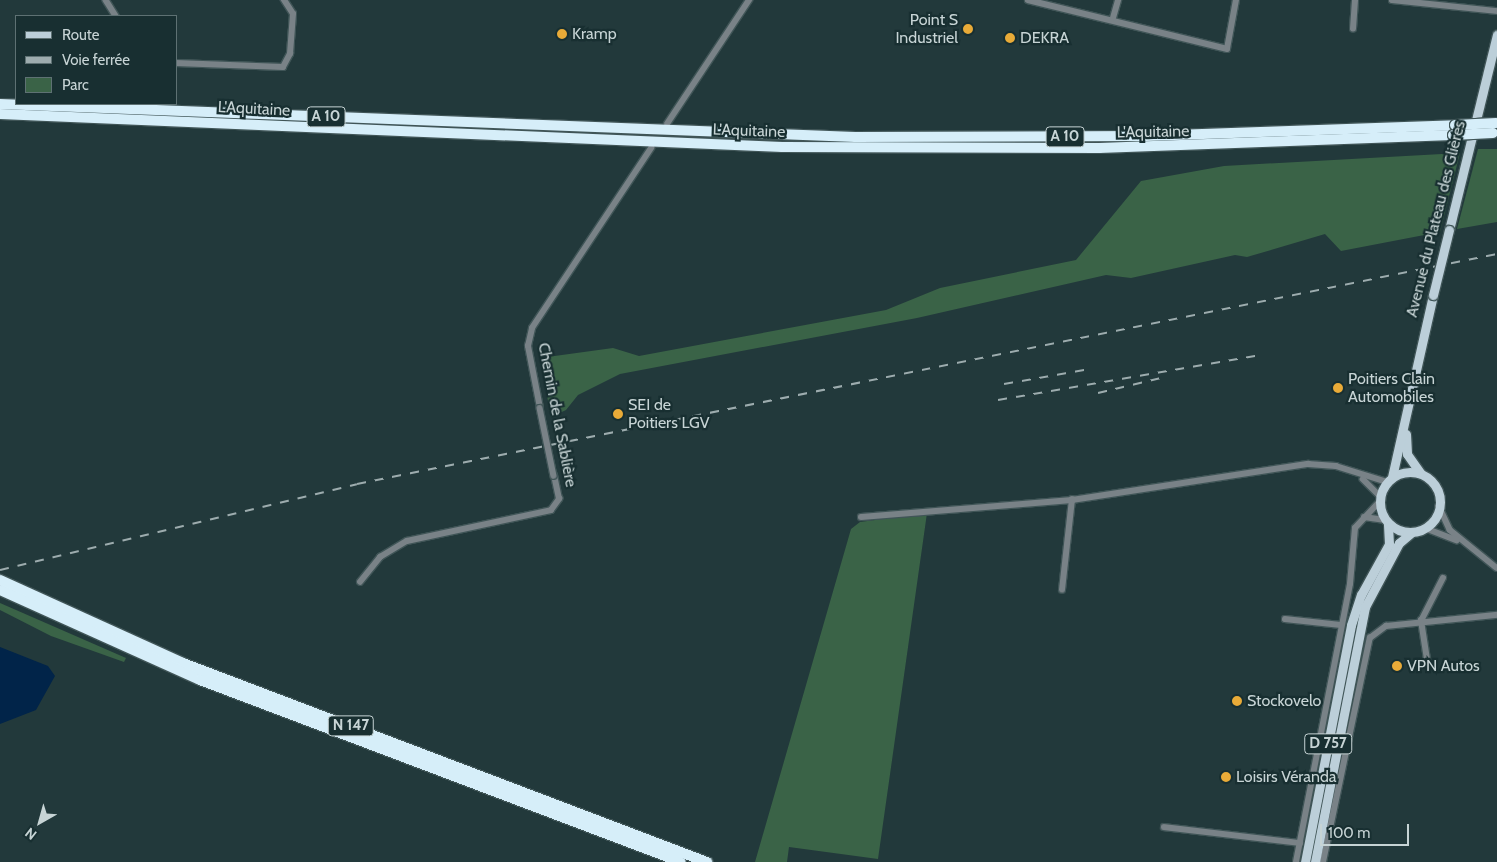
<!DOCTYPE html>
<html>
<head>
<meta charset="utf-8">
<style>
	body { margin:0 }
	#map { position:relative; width:1497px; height:862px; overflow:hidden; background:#22393b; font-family:Cabin,sans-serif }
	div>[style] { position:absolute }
	.green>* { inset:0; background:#3a6347 }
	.water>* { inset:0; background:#012449 }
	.roads { filter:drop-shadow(1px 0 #405557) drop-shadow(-1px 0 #405557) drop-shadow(0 1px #405557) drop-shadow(0 -1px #405557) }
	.street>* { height:5.5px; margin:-2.75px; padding:0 2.75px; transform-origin:2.75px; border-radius:2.75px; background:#798287 }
	.primary>* { height:9px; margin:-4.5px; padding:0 4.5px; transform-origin:4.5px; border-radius:4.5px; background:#bccfd9 }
	.primary>.ring { margin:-4.5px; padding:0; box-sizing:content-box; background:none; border:9px solid #bccfd9; border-radius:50% }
	.highway>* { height:10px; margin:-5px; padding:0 5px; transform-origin:5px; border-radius:5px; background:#d6eef9 }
	.rail>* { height:2px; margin-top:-1px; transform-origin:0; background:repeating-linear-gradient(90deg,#9dacae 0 9px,transparent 0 18px) }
	.bridges { filter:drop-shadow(1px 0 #405557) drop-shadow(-1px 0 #405557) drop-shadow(0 1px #405557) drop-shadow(0 -1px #405557) }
	.street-bridge>* { height:5.5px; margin:-2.75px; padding:0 2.75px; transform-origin:2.75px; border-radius:2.75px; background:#798287 }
	.primary-bridge>* { height:9px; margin:-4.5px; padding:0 4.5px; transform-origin:4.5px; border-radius:4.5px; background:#bccfd9 }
	.highway-bridge>* { height:10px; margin:-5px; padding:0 5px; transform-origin:5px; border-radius:5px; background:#d6eef9 }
	.dots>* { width:14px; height:14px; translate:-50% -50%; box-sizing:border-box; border:2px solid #182f31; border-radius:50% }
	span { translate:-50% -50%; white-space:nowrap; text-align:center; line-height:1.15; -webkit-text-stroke:4.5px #182f31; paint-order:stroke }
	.shield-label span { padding:1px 4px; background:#182f31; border:1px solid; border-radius:4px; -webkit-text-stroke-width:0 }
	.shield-label { font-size:15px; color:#c7d4d5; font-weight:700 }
	.poi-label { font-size:16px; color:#c7d4d5 }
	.right { translate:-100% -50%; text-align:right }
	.left { translate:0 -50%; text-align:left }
	.street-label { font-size:16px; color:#c7d4d5 }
	.legend { position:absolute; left:15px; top:15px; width:162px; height:90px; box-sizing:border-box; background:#182f31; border:1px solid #5e7173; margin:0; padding:6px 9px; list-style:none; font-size:15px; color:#c7d4d5 }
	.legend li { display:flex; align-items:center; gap:10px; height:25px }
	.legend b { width:25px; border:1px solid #5e7173 }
	.north { position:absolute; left:15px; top:797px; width:50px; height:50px; -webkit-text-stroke:4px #182f31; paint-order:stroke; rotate:218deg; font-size:14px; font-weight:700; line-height:20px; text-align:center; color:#c7d4d5 }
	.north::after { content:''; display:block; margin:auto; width:18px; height:22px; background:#c7d4d5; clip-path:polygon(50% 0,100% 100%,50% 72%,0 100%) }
	.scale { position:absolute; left:1320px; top:824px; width:89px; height:22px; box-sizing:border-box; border:2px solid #c7d4d5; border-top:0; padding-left:6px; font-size:15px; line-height:18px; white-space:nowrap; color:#c7d4d5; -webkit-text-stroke:4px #182f31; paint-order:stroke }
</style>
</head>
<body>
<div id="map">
	<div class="green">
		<div style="clip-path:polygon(1478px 149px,1497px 149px,1497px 222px,1457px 229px)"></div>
		<div style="clip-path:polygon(1460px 153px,1440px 232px,1341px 251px,1325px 234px,1247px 257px,1235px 255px,1131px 278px,1106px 275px,917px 318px,620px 374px,578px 395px,566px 410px,551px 417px,540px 358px,613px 348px,639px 356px,886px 310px,940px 288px,1076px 260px,1141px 181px,1224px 166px)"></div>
		<div style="clip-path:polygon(927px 513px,878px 859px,789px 847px,787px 862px,755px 862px,851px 529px,860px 522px)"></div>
		<div style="clip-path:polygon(0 603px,126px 658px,124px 662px,51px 636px,0 610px)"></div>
	</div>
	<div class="water">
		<div style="clip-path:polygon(0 647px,48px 666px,55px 676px,36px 710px,0 724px)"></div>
	</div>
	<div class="roads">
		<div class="street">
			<div style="left:106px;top:0;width:19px;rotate:58deg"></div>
			<div style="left:1028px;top:0;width:205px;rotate:13.8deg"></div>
			<div style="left:1227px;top:49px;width:50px;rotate:-79.6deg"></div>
			<div style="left:1392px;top:0;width:106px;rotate:6deg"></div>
			<div style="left:1113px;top:18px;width:19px;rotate:-74deg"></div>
			<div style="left:1353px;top:29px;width:29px;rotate:-86deg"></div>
			<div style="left:176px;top:63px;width:107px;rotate:2.1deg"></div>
			<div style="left:283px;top:67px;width:15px;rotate:-62deg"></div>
			<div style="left:290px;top:54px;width:40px;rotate:-85.7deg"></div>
			<div style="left:293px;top:14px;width:17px;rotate:-123deg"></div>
			<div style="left:667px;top:124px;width:149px;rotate:-56.5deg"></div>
			<div style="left:540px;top:408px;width:63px;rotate:-101deg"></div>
			<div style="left:528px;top:346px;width:18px;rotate:-77deg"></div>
			<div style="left:532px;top:328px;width:216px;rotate:-56.5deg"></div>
			<div style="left:1363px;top:479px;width:24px;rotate:45deg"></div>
			<div style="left:1439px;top:506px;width:26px;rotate:65deg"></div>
			<div style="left:1450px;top:530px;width:60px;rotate:39deg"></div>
			<div style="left:861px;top:517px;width:212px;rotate:-4.6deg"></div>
			<div style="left:1072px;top:500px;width:239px;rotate:-8.7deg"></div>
			<div style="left:1308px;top:464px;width:28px;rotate:4deg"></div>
			<div style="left:1336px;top:466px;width:53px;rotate:17.4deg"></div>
			<div style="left:1364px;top:517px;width:21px;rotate:8deg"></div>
			<div style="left:1425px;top:528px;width:34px;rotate:21deg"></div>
			<div style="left:360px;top:582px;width:32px;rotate:-51deg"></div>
			<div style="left:380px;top:557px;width:31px;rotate:-31deg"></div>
			<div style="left:407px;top:541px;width:147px;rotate:-12.1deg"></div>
			<div style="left:551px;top:510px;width:14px;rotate:-54deg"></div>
			<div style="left:559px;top:499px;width:24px;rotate:-102deg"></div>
			<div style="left:1062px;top:590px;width:91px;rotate:-83.7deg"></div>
			<div style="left:1285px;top:619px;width:56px;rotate:6.1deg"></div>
			<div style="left:1428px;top:666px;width:46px;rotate:-98.8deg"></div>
			<div style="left:1421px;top:621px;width:48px;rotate:-62.9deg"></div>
			<div style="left:1164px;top:827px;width:137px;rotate:6.7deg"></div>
			<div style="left:1296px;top:862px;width:283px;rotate:-79deg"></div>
			<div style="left:1350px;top:584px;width:56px;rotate:-84.9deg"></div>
			<div style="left:1355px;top:528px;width:35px;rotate:-47deg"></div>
			<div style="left:1323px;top:862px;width:229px;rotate:-78.2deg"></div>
			<div style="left:1370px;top:638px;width:20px;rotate:-37deg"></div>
			<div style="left:1386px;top:626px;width:112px;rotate:-5.7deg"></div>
		</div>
		<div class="primary">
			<div style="left:1449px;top:230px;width:201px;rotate:-76.2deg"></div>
			<div style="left:1406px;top:434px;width:20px;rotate:87deg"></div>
			<div style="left:1407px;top:454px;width:24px;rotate:55deg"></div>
			<div class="ring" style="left:1380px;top:472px;width:51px;height:51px"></div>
			<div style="left:1392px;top:477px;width:187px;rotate:-77.3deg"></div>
			<div style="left:1305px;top:862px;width:241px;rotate:-79deg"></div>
			<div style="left:1351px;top:625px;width:32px;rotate:-72deg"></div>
			<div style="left:1361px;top:595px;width:58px;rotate:-61.2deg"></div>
			<div style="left:1389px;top:544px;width:21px;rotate:-93deg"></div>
			<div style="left:1315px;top:862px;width:260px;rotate:-78.9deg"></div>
			<div style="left:1365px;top:607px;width:72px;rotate:-62deg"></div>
			<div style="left:1399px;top:543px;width:17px;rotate:-40deg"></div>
		</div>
		<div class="highway">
			<div style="left:0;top:104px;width:856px;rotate:2.21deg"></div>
			<div style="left:855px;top:137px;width:290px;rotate:-0.2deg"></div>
			<div style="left:1145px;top:136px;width:310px;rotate:-2deg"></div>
			<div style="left:0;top:114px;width:783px;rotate:2.42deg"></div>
			<div style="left:782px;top:147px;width:317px;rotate:0.2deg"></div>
			<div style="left:1099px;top:148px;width:354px;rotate:-2.1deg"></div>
			<div style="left:0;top:580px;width:201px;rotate:24.4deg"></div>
			<div style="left:183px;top:663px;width:561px;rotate:20.8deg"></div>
			<div style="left:0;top:590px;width:219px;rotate:24.2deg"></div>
			<div style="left:200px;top:680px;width:514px;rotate:20.73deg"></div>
		</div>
	</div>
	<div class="rail">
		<div style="left:1004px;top:384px;width:87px;rotate:-9.9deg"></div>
		<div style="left:1098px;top:393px;width:69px;rotate:-13.4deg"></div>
		<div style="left:998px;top:400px;width:268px;rotate:-9.7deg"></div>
		<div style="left:0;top:570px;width:367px;rotate:-13.5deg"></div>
		<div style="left:357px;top:484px;width:1163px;rotate:-11.41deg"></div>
	</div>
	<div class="bridges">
		<div class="street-bridge">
			<div style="left:540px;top:408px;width:69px;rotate:78.4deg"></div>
		</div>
		<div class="primary-bridge">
			<div style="left:1433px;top:295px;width:67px;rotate:-76.2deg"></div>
		</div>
		<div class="highway-bridge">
			<div style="left:1455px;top:125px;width:41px;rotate:-2.8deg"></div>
			<div style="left:1453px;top:135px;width:40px;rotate:-2.9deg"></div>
		</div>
	</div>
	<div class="dots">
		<div style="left:968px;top:29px;background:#e9ab38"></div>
		<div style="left:562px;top:34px;background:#e9ab38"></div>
		<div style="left:1010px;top:38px;background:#e9ab38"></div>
		<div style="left:1338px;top:388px;background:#e9ab38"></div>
		<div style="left:618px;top:414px;background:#e9ab38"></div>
		<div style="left:1397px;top:666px;background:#e9ab38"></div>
		<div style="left:1237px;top:701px;background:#e9ab38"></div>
		<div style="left:1226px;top:777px;background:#e9ab38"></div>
	</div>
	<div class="shield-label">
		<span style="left:326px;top:117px">A 10</span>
		<span style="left:1065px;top:137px">A 10</span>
		<span style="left:351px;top:726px">N 147</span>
		<span style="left:1328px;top:744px">D 757</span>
	</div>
	<div class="poi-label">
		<span class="right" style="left:958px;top:29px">Point S<br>Industriel</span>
		<span class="left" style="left:572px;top:34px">Kramp</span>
		<span class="left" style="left:1020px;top:38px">DEKRA</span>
		<span class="left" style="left:1348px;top:388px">Poitiers Clain<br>Automobiles</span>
		<span class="left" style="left:628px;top:414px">SEI de<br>Poitiers LGV</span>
		<span class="left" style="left:1407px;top:666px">VPN Autos</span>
		<span class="left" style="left:1247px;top:701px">Stockovelo</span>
		<span class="left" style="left:1236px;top:777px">Loisirs Véranda</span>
	</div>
	<div class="street-label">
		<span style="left:254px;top:109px;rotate:3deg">L'Aquitaine</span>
		<span style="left:749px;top:131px;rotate:2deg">L'Aquitaine</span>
		<span style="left:1153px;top:132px;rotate:-1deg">L'Aquitaine</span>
		<span style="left:1436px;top:219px;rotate:-76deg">Avenue du Plateau des Glières</span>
		<span style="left:557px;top:415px;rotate:79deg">Chemin de la Sablière</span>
	</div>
	<ul class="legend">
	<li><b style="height:6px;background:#bccfd9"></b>Route</li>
	<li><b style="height:6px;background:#9dacae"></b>Voie ferrée</li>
	<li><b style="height:14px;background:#3a6347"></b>Parc</li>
	</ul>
	<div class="north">N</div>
	<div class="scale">100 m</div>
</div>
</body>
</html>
